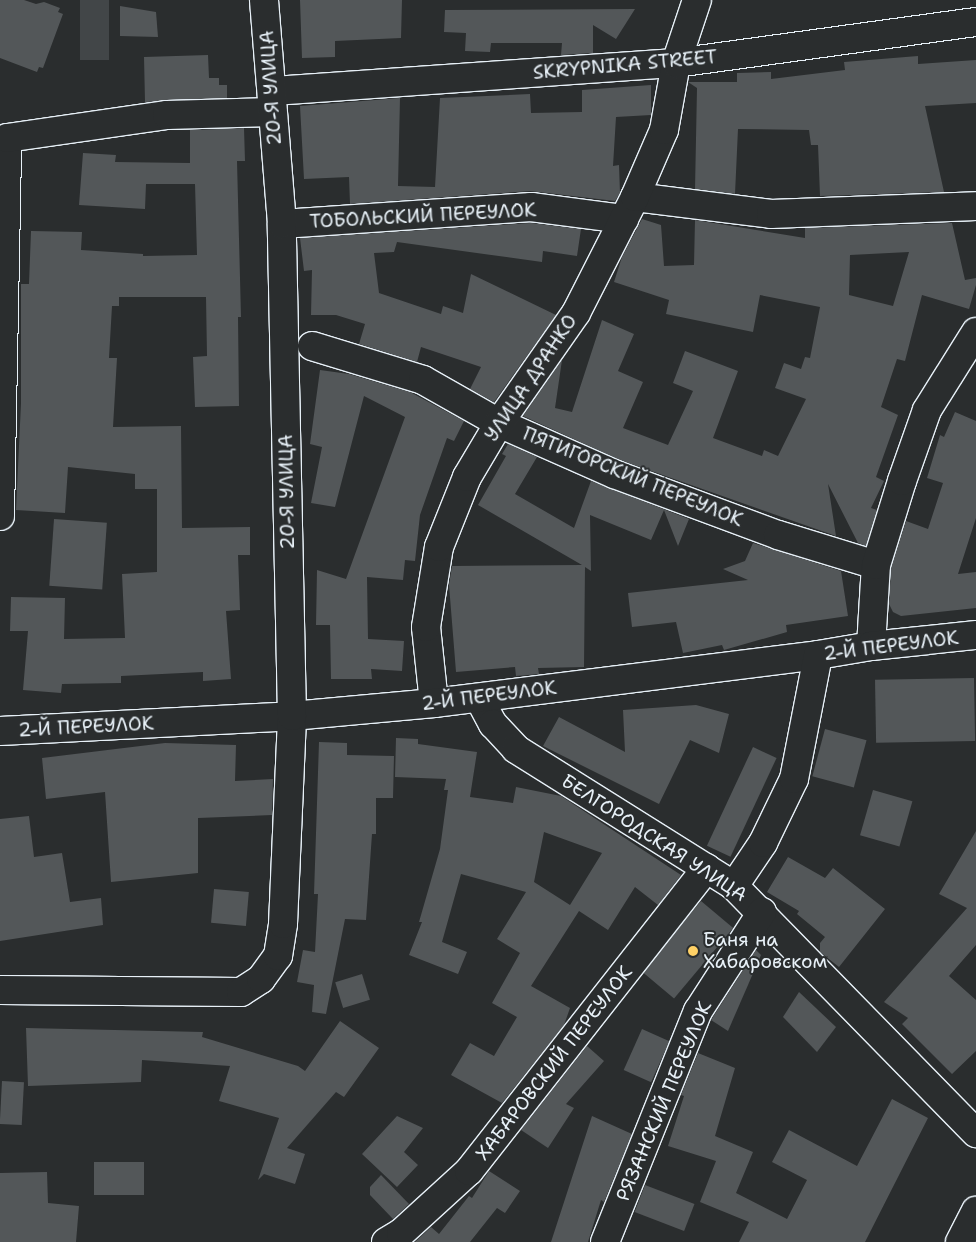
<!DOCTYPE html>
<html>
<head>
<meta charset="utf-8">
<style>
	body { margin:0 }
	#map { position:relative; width:976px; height:1242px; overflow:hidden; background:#2a2d2e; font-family:"Shantell Sans",sans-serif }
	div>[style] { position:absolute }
	.green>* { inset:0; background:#424648; transform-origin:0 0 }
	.building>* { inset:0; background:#535759; transform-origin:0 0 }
	.roads { filter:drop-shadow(1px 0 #e8f1f8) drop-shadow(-1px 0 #e8f1f8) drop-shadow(0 1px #e8f1f8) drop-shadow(0 -1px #e8f1f8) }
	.minor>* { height:28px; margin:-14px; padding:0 14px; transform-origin:14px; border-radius:14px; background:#2a2d2e }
	.dots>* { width:14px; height:14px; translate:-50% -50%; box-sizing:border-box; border:2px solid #2a2d2e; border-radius:50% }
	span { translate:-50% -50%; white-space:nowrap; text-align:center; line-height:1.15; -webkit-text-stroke:4px #2a2d2e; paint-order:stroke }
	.street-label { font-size:19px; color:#e8f1f8 }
	.poi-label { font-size:19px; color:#e8f1f8 }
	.left { translate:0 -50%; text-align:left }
</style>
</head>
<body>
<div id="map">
	<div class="green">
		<div style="left:80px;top:0;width:29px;height:60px"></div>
	</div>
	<div class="building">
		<div style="clip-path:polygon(0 0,24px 0,36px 4px,44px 2px,60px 8px,58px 12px,63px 14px,43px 68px,39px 67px,37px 72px,0 58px)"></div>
		<div style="clip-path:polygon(300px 0,402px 0,401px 38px,335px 41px,335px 57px,302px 58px)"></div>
		<div style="clip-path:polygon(120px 6px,156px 12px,158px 37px,120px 36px)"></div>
		<div style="clip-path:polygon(635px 9px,616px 39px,593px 25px,593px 53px,561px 55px,562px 43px,491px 43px,490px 52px,465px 51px,466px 33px,444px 32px,445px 10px)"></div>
		<div style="clip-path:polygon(208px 55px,209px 78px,219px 78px,219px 85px,227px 85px,227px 98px,145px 102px,144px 57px)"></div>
		<div style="clip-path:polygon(918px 56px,918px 64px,976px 60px,976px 103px,925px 106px,944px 192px,820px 196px,818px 145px,811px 145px,809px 130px,738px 129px,735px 194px,695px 189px,697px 88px,688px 82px,737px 82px,737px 73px,771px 72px,771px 79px,845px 70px,844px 62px)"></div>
		<div style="clip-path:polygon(651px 85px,651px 115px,616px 117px,613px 166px,619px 165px,620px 193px,615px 201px,530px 191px,350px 204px,349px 177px,304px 179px,300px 106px,400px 98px,398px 186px,435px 187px,440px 98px,530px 94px,531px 113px,582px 112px,582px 90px)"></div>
		<div style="clip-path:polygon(244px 128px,245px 161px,237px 161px,241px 317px,238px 317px,239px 406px,195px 407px,193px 357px,207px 356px,206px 297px,119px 297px,119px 306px,112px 306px,109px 358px,117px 358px,113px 427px,181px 426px,182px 528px,250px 527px,250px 555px,238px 555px,240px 610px,226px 611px,231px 679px,203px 681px,203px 672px,121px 676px,121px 683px,62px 684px,61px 693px,23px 690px,28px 631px,10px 631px,11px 597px,65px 598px,64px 639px,125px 638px,122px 574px,157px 572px,157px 489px,135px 489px,135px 474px,68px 467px,65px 513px,16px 510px,21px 403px,21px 284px,29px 284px,31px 231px,82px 232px,81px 250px,143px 254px,143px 256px,197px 255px,195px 184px,146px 184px,145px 209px,79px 205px,83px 153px,116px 155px,115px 162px,190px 163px,190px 130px)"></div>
		<div style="clip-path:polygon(evenodd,642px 219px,661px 225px,664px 266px,694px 265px,695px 220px,805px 238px,805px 228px,952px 223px,965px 280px,976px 278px,976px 285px,969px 309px,922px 295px,905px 361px,897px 359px,881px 407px,898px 415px,876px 477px,884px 481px,871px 508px,877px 510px,866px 546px,858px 543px,828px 484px,836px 536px,620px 460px,523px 416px,562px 360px,555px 408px,572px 412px,602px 320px,634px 334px,618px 371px,643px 382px,623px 428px,668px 445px,693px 391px,673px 383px,685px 351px,738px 371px,713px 438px,762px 456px,764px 450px,778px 456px,806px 399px,775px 388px,784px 363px,801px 369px,805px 357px,810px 358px,820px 307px,760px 295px,753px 332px,666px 314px,669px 300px,614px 282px,622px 257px,642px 219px,909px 252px,893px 306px,849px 295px,850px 255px,909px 252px)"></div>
		<div style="clip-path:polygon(531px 223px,581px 229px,577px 256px,543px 251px,542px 262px,397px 242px,394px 252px,374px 253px,379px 293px,441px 314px,443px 306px,463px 313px,471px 274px,556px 315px,494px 402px,470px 389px,481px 367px,421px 347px,417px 362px,359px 344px,365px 324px,336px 315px,311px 315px,312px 270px,304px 271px,300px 238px)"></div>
		<div style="clip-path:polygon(320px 370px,349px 374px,410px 392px,464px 421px,454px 441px,447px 438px,420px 515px,415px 561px,405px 560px,403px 580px,367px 577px,368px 639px,404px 641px,402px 671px,371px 669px,372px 679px,331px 679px,330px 625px,316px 625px,317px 570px,346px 579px,405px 417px,364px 396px,335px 507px,311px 503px,322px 447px,310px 444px)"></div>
		<div style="clip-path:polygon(955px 412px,976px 421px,976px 518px,958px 574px,976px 572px,976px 608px,901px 616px,893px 612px,889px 604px,891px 568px,906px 521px,928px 529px,943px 483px,927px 478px,940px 435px,944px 437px)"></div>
		<div style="clip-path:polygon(508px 444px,537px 457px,515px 494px,574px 528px,591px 481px,689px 519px,678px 546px,664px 510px,651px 540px,590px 515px,591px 571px,585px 567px,584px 667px,538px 668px,539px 674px,516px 676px,515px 667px,456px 672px,449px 585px,452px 566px,582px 565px,478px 505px,506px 456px,502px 454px)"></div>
		<div style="left:54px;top:519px;width:53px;height:67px;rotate:4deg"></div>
		<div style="clip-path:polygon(753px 543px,841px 571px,848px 616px,786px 625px,787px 632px,724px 650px,722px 645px,683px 653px,676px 622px,632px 627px,628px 593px,748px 580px,723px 569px,745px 561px)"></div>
		<div style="left:974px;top:678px;width:63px;height:99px;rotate:89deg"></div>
		<div style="clip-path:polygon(696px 705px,729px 714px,719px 753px,690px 740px,659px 804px,543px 746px,559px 717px,625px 752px,623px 710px)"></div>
		<div style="left:825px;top:729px;width:43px;height:49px;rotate:15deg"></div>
		<div style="clip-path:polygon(evenodd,396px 738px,418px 739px,418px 744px,477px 752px,470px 797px,513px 803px,516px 787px,561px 796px,681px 875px,658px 905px,635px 887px,608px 930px,579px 911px,531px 986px,570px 1008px,564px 1025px,502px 1103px,451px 1075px,470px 1043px,494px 1056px,517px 1017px,492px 1003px,520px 953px,497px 939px,526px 892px,461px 874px,442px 942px,467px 952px,458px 974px,409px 955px,422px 922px,419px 922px,440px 849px,448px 790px,444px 790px,446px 779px,395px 777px,396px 738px,544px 832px,602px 853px,570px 905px,534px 882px,544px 832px)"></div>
		<div style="clip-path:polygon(319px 742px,347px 743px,347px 755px,394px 756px,393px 798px,376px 798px,376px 834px,372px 834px,366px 920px,345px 919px,326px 1014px,312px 1012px,314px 985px,297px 982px,303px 950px,315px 952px,318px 894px,314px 894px)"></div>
		<div style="clip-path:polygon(165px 743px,236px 745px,235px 781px,273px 779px,272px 815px,198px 818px,198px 873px,111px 882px,105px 792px,46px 799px,42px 758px)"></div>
		<div style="left:753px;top:747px;width:26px;height:109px;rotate:25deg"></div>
		<div style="left:873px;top:790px;width:41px;height:47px;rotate:16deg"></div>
		<div style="clip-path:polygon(29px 816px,34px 857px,62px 853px,70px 902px,101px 898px,103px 925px,0 941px,0 819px)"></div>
		<div style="clip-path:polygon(976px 831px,976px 945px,949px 976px,976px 1000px,976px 1051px,952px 1074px,902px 1024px,908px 1018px,884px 1002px,967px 908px,939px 894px)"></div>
		<div style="clip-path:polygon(788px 857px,825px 878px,833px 868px,885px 909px,839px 967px,820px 952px,820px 943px,825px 937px,797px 914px,799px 911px,767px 892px)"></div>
		<div style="left:214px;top:889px;width:35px;height:34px;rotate:5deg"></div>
		<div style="left:701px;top:901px;width:42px;height:92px;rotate:40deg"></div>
		<div style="clip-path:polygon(756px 950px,761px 955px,728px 1031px,711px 1020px)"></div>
		<div style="left:362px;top:974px;width:27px;height:28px;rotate:73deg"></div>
		<div style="clip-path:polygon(799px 992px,836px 1027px,817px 1052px,783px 1017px)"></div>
		<div style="clip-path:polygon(340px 1021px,379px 1048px,344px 1097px,336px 1092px,287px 1148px,305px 1154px,295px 1184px,264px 1174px,258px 1180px,279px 1118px,219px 1101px,230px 1066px,142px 1060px,141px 1082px,28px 1086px,26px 1028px,203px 1032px,202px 1037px,298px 1066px,305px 1071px)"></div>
		<div style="left:642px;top:1029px;width:30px;height:45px;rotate:24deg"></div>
		<div style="clip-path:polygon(587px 1046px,604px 1061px,566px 1104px,574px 1108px,548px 1148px,521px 1130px)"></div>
		<div style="clip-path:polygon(698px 1053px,735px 1068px,715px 1136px,753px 1152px,736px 1193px,787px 1219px,807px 1180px,772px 1162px,789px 1130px,857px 1166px,892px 1099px,928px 1118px,865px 1242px,739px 1242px,749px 1222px,700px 1202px,716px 1161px,668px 1146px,684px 1096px,681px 1095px)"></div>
		<div style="left:2px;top:1081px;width:22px;height:43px;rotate:3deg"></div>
		<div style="clip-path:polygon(397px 1116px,423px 1128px,404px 1152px,418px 1165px,397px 1187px,362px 1154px)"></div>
		<div style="clip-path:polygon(592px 1116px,632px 1134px,604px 1202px,601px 1200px,588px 1242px,551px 1242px)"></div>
		<div style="left:94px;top:1162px;width:50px;height:33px"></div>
		<div style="clip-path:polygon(489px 1171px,520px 1191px,505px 1213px,497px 1208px,470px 1242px,415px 1242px,431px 1227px,439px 1234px,469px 1196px,472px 1198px)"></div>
		<div style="clip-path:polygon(47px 1172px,48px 1203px,79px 1206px,76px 1242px,0 1242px,0 1173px)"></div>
		<div style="clip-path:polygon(381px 1175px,409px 1204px,393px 1219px,370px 1195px,370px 1187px)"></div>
		<div style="left:645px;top:1185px;width:53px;height:29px;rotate:21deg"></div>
	</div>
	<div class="roads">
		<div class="minor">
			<div style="left:273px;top:91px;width:404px;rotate:-4deg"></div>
			<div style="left:676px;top:63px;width:303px;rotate:-7.8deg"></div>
			<div style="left:635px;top:197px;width:137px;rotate:7.1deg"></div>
			<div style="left:771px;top:214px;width:205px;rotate:-2.2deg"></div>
			<div style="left:282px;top:224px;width:250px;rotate:-3.9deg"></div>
			<div style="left:531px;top:207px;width:94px;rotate:7.4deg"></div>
			<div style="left:312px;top:346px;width:116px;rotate:17deg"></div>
			<div style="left:423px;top:380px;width:87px;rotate:29.5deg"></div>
			<div style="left:499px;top:423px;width:126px;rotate:23.9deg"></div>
			<div style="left:614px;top:474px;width:175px;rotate:20.4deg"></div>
			<div style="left:778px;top:535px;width:102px;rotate:17deg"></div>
			<div style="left:0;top:516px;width:378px;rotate:-88.9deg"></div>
			<div style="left:7px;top:138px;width:162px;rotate:-8.2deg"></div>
			<div style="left:167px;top:115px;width:105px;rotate:-1.6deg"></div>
			<div style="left:871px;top:646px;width:81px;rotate:-86.5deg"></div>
			<div style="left:876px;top:565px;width:88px;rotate:-72.8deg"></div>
			<div style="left:902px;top:481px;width:75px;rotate:-70.6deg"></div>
			<div style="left:927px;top:410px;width:92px;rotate:-57.9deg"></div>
			<div style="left:479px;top:698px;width:30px;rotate:62deg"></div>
			<div style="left:493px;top:724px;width:34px;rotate:47deg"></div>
			<div style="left:516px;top:749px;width:257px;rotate:32.1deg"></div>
			<div style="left:734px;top:886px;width:346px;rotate:45.6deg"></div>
			<div style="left:434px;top:703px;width:76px;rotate:-96deg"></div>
			<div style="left:426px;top:627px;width:81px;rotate:-80.8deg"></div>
			<div style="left:439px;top:547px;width:75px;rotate:-68.2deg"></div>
			<div style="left:467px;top:477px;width:63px;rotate:-59.3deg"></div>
			<div style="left:499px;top:423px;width:134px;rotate:-55deg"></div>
			<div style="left:576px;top:313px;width:130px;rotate:-63deg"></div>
			<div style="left:635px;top:197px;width:73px;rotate:-66.6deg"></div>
			<div style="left:664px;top:130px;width:68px;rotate:-79.8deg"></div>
			<div style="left:676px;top:63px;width:66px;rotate:-71.6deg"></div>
			<div style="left:0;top:731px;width:292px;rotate:-2.9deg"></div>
			<div style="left:292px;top:716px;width:143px;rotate:-5.2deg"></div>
			<div style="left:434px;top:703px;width:387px;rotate:-7.1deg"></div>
			<div style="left:818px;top:655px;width:54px;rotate:-9.6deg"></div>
			<div style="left:871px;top:646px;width:106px;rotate:-6deg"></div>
			<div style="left:734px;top:886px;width:52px;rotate:-56deg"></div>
			<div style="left:763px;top:843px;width:71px;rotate:-64.2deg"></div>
			<div style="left:794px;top:779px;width:126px;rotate:-79deg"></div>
			<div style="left:0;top:990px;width:241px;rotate:0.5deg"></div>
			<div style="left:241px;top:992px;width:24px;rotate:-33deg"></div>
			<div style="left:261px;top:979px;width:29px;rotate:-54deg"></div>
			<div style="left:278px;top:956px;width:32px;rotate:-81deg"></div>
			<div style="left:283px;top:924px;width:208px;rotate:-87.5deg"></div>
			<div style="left:292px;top:716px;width:492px;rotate:-91.2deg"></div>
			<div style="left:282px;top:224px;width:225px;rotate:-94.6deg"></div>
			<div style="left:386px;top:1242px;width:17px;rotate:-31deg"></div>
			<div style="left:401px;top:1233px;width:92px;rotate:-42.4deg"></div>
			<div style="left:469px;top:1171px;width:385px;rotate:-51.9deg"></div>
			<div style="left:605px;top:1242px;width:249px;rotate:-68.1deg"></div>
			<div style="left:698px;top:1011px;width:118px;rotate:-57.1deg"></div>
			<div style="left:960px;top:1242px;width:35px;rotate:-63deg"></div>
		</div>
	</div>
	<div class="dots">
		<div style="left:693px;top:951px;background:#ffd166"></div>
	</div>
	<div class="street-label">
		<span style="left:625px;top:65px;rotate:-5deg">SKRYPNIKA STREET</span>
		<span style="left:271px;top:88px;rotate:-94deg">20-Я УЛИЦА</span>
		<span style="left:423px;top:216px;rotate:-3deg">ТОБОЛЬСКИЙ ПЕРЕУЛОК</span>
		<span style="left:531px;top:378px;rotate:-56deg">УЛИЦА ДРАНКО</span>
		<span style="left:633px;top:477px;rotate:22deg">ПЯТИГОРСКИЙ ПЕРЕУЛОК</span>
		<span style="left:287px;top:492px;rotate:-91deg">20-Я УЛИЦА</span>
		<span style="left:891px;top:646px;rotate:-7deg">2-Й ПЕРЕУЛОК</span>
		<span style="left:489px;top:696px;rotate:-7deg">2-Й ПЕРЕУЛОК</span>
		<span style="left:86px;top:727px;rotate:-3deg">2-Й ПЕРЕУЛОК</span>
		<span style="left:654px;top:838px;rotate:33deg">БЕЛГОРОДСКАЯ УЛИЦА</span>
		<span style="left:554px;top:1063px;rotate:-52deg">ХАБАРОВСКИЙ ПЕРЕУЛОК</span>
		<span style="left:664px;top:1101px;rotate:-67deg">РЯЗАНСКИЙ ПЕРЕУЛОК</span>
	</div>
	<div class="poi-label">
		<span class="left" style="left:703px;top:951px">Баня на<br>Хабаровском</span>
	</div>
</div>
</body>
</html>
